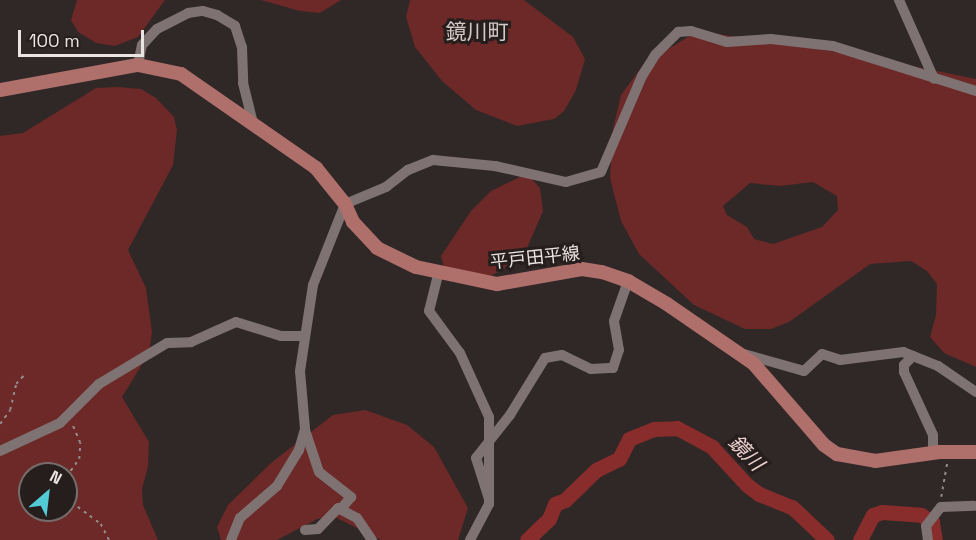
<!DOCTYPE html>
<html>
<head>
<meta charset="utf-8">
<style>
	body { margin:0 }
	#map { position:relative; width:976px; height:540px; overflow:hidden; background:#302727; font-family:"Space Grotesk","Noto Sans JP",sans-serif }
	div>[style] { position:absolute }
	.green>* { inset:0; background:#6c2927 }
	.river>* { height:15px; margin:-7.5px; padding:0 7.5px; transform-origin:7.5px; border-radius:7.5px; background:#882c2c }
	.path>* { height:1.5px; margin-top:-0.75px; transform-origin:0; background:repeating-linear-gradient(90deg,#938b8b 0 3px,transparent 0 7.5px) }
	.minor>* { height:10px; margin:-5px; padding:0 5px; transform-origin:5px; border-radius:5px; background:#7e7372 }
	.major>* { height:14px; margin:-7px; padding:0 7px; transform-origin:7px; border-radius:7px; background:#af6f6b }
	span { translate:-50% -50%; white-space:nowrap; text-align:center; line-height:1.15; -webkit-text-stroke:6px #261e1d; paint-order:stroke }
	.street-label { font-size:18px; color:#eae4e3 }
	.water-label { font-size:20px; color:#eed3d0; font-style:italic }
	.quarter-label { font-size:21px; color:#d4c8c7 }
	.north { position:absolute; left:18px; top:462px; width:60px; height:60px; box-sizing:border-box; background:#261e1d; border:2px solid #746d6c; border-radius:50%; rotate:28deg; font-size:16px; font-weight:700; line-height:24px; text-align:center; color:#eae4e3 }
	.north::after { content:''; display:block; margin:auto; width:21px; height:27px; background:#52cbd7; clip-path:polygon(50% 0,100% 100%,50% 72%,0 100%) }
	.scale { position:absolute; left:18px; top:30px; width:126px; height:27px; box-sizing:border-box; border:3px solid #eae4e3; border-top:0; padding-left:8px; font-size:18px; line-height:21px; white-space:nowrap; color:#eae4e3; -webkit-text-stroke:4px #261e1d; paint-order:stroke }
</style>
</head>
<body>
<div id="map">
	<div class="green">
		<div style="clip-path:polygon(77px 0,165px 0,138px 37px,115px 46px,96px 43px,78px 32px,71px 20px)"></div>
		<div style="clip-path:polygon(261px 0,341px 0,320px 13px,300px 11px)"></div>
		<div style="clip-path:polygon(410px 0,524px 0,573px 37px,585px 59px,576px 90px,564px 111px,554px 119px,517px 126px,476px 110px,442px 81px,415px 47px,406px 17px)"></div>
		<div style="clip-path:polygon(evenodd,711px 33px,863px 56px,976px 79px,976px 367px,944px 353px,930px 337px,936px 315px,937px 284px,927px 271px,911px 261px,870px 264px,789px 322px,771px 329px,745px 329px,694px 305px,639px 254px,621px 221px,610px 178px,613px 129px,621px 95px,644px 64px,691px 35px,711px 33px,813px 182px,837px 196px,838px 210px,822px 227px,773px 244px,754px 239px,747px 227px,727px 215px,723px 206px,750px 183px,780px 186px,813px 182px)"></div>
		<div style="clip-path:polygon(evenodd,117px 87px,141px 89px,156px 98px,174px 117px,177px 130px,173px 165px,128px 250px,146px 288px,152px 332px,149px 353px,122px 397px,149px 442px,148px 467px,142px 489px,143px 505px,158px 540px,0 540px,0 136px,23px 133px,96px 88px,117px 87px,30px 474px,66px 474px,66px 510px,30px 510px,30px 474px)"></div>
		<div style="clip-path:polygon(522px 176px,530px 177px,540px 188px,543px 211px,527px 248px,516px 262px,480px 282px,446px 274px,441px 256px,471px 211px,491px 191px)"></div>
		<div style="clip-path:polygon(365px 410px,407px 425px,434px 447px,468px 508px,458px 540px,381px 540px,333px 516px,317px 519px,277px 540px,221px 540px,217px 527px,228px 505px,271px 463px,333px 415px)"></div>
	</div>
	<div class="river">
		<div style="left:527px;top:540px;width:30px;rotate:-44deg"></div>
		<div style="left:549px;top:519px;width:16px;rotate:-68deg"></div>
		<div style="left:555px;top:504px;width:11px;rotate:-22deg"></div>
		<div style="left:565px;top:500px;width:43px;rotate:-44.1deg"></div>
		<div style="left:596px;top:470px;width:25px;rotate:-26deg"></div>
		<div style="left:619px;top:459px;width:22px;rotate:-63deg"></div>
		<div style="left:629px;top:439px;width:27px;rotate:-22deg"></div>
		<div style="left:654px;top:429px;width:23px;rotate:-2deg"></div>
		<div style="left:677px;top:428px;width:40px;rotate:28deg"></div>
		<div style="left:712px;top:447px;width:52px;rotate:47.4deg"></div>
		<div style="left:747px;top:485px;width:15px;rotate:37deg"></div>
		<div style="left:759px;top:494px;width:35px;rotate:22deg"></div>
		<div style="left:792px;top:507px;width:48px;rotate:43.3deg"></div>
		<div style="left:860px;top:540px;width:28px;rotate:-63deg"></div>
		<div style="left:873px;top:515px;width:9px;rotate:-18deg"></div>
		<div style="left:882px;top:512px;width:39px;rotate:4deg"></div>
		<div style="left:921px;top:515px;width:13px;rotate:32deg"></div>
		<div style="left:932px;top:522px;width:18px;rotate:81deg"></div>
	</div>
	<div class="path">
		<div style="left:0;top:424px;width:17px;rotate:-54deg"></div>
		<div style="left:10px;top:410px;width:27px;rotate:-77deg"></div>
		<div style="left:16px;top:384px;width:13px;rotate:-48deg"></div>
		<div style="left:66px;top:477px;width:22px;rotate:-54deg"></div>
		<div style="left:79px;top:459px;width:16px;rotate:-86deg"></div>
		<div style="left:80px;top:443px;width:21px;rotate:-113deg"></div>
		<div style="left:941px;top:497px;width:34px;rotate:-80deg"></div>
		<div style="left:66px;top:498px;width:44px;rotate:36.6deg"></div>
		<div style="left:101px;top:524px;width:18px;rotate:63deg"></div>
	</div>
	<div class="minor">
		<div style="left:899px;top:0;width:86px;rotate:66.1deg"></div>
		<div style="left:138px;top:65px;width:20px;rotate:-79deg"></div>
		<div style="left:142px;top:45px;width:22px;rotate:-47deg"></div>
		<div style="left:157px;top:29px;width:35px;rotate:-27deg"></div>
		<div style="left:188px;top:13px;width:15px;rotate:-8deg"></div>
		<div style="left:203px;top:11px;width:15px;rotate:16deg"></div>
		<div style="left:217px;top:15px;width:21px;rotate:31deg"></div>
		<div style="left:235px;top:26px;width:22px;rotate:72deg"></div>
		<div style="left:242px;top:47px;width:36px;rotate:88deg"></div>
		<div style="left:243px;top:83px;width:38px;rotate:76deg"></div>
		<div style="left:439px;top:271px;width:41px;rotate:104deg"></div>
		<div style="left:429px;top:311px;width:52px;rotate:53.6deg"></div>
		<div style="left:460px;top:353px;width:70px;rotate:65.6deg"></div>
		<div style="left:489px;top:417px;width:87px;rotate:90deg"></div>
		<div style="left:489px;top:504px;width:41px;rotate:117.8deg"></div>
		<div style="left:744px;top:354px;width:62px;rotate:15.8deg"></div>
		<div style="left:804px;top:371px;width:25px;rotate:-43deg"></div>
		<div style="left:822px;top:354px;width:19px;rotate:18deg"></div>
		<div style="left:840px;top:360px;width:64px;rotate:-7.2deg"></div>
		<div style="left:903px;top:352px;width:38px;rotate:22deg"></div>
		<div style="left:938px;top:366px;width:46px;rotate:34.4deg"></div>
		<div style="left:913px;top:356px;width:13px;rotate:135deg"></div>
		<div style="left:904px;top:365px;width:7px;rotate:90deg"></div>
		<div style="left:904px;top:372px;width:69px;rotate:65.3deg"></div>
		<div style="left:933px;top:435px;width:18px;rotate:90deg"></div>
		<div style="left:305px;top:430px;width:44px;rotate:71.6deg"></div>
		<div style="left:319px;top:472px;width:41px;rotate:38deg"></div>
		<div style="left:351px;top:497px;width:16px;rotate:130deg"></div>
		<div style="left:0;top:451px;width:66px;rotate:-25deg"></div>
		<div style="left:60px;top:423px;width:55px;rotate:-45deg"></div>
		<div style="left:99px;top:384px;width:79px;rotate:-31.1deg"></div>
		<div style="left:167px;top:343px;width:24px;rotate:-2deg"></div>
		<div style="left:191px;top:342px;width:49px;rotate:-24deg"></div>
		<div style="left:236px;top:322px;width:47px;rotate:17.3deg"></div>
		<div style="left:281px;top:336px;width:23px"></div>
		<div style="left:489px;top:499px;width:43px;rotate:-107.6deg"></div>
		<div style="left:476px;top:458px;width:55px;rotate:-51.7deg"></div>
		<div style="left:510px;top:415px;width:67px;rotate:-58.4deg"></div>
		<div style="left:545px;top:358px;width:17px;rotate:-10deg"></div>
		<div style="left:562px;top:355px;width:32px;rotate:26deg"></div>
		<div style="left:591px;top:369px;width:22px;rotate:-3deg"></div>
		<div style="left:613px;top:368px;width:19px;rotate:-72deg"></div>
		<div style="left:619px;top:350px;width:29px;rotate:-100deg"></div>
		<div style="left:614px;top:321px;width:42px;rotate:-70.7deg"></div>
		<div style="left:305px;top:530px;width:13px;rotate:-4deg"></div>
		<div style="left:318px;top:529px;width:29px;rotate:-46deg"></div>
		<div style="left:338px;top:508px;width:21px;rotate:28deg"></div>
		<div style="left:357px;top:518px;width:27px;rotate:56deg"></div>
		<div style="left:231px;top:540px;width:24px;rotate:-68deg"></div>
		<div style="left:240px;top:518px;width:49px;rotate:-40.9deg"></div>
		<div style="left:277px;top:486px;width:42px;rotate:-58.6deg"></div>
		<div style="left:299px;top:450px;width:22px;rotate:-74deg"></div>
		<div style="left:305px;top:429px;width:58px;rotate:-94.9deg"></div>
		<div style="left:300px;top:371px;width:87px;rotate:-81.4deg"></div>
		<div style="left:313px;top:285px;width:87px;rotate:-68.4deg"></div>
		<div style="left:345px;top:204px;width:44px;rotate:-22.5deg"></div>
		<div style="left:386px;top:187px;width:28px;rotate:-38deg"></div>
		<div style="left:408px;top:170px;width:27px;rotate:-22deg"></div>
		<div style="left:433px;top:160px;width:62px;rotate:5.5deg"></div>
		<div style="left:495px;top:166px;width:73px;rotate:12.7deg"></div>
		<div style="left:566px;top:182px;width:36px;rotate:-16deg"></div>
		<div style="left:601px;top:172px;width:104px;rotate:-66.9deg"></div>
		<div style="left:642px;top:76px;width:25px;rotate:-58deg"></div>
		<div style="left:655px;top:55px;width:33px;rotate:-45deg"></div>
		<div style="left:678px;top:32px;width:13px;rotate:-4deg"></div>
		<div style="left:691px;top:31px;width:38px;rotate:17deg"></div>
		<div style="left:727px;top:42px;width:44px;rotate:-3.9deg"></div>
		<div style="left:771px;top:39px;width:62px;rotate:6.4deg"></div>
		<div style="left:833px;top:46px;width:150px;rotate:17.5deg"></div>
		<div style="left:928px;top:540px;width:14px;rotate:-98deg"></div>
		<div style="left:926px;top:526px;width:24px;rotate:-52deg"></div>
		<div style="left:941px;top:507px;width:33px;rotate:-2deg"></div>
	</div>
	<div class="major">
		<div style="left:0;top:90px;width:140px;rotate:-10.3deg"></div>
		<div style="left:138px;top:65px;width:44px;rotate:11.8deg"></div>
		<div style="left:181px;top:74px;width:165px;rotate:34.8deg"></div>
		<div style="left:316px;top:168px;width:46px;rotate:51.1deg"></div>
		<div style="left:345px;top:204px;width:20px;rotate:66deg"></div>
		<div style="left:353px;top:222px;width:35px;rotate:47deg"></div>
		<div style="left:377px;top:248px;width:43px;rotate:26deg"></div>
		<div style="left:416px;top:267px;width:83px;rotate:11.9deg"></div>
		<div style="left:497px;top:284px;width:86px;rotate:-10deg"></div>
		<div style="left:582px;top:269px;width:20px;rotate:9deg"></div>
		<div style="left:602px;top:272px;width:28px;rotate:19deg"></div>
		<div style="left:628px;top:281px;width:45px;rotate:30.5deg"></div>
		<div style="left:667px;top:304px;width:104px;rotate:34.5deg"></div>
		<div style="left:753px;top:363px;width:108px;rotate:49.1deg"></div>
		<div style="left:824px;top:445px;width:16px;rotate:35deg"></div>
		<div style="left:837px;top:454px;width:39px;rotate:10deg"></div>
		<div style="left:875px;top:461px;width:65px;rotate:-8deg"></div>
		<div style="left:939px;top:452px;width:37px"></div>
	</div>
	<div class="street-label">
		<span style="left:535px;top:258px;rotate:-6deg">平戸田平線</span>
	</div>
	<div class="water-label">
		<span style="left:746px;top:453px;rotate:46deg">鏡川</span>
	</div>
	<div class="quarter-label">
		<span style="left:477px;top:32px">鏡川町</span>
	</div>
	<div class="north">N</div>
	<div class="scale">100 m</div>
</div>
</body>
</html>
